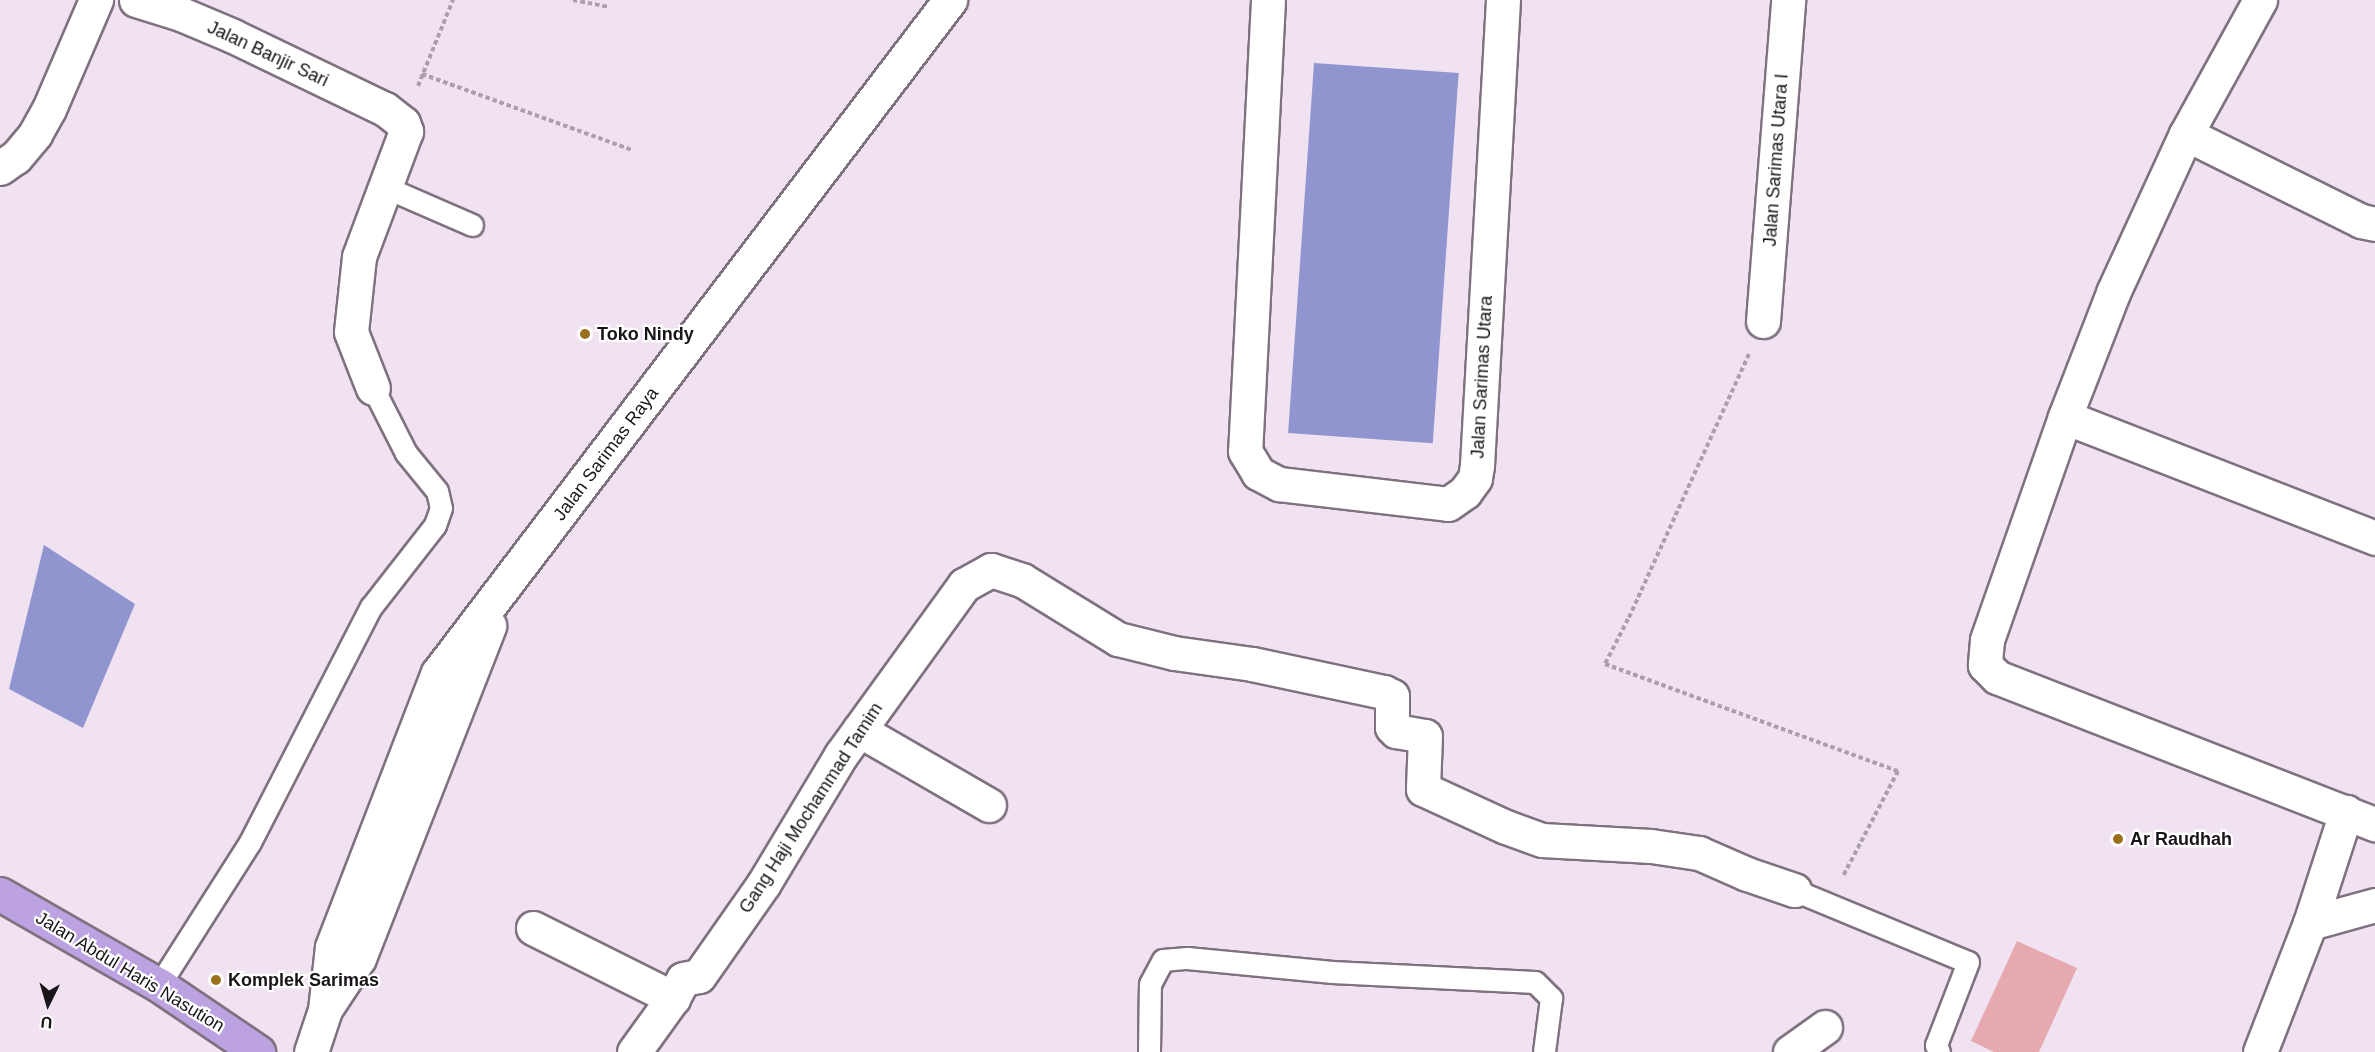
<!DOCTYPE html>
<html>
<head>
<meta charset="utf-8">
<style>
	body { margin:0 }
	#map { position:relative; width:2375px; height:1052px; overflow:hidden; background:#f1e2f1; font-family:Helvetica,sans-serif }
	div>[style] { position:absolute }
	.green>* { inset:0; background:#e6a9af }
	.water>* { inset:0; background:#9095d0; transform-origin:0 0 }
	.path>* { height:4px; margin-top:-2px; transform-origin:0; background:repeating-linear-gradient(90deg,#ab9fab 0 4.5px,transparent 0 7.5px) }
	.roads { filter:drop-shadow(2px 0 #7f727f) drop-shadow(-2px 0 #7f727f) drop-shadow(0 2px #7f727f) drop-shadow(0 -2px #7f727f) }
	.lane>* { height:21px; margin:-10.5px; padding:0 10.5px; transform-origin:10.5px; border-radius:10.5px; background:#fff }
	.street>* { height:33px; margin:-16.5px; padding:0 16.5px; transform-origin:16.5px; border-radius:16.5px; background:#fff }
	.highway>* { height:33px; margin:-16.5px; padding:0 16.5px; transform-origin:16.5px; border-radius:16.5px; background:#bca2e1 }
	.dots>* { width:16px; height:16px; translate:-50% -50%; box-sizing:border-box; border:3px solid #fff; border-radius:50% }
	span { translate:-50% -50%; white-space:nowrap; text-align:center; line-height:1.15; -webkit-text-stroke:4.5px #fff; paint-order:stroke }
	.street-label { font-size:18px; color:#191419 }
	.poi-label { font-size:18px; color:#191419; font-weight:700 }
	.left { translate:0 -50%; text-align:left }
	.north { position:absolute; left:18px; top:974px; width:60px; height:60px; -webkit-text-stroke:4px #fff; paint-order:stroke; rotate:185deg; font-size:16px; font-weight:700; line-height:24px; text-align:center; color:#191419 }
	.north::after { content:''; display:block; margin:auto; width:21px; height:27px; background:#191419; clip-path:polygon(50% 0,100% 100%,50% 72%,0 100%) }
</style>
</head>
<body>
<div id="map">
	<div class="green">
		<div style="clip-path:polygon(2017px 941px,2077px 968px,2039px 1052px,1994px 1052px,1971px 1041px)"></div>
	</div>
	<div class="water">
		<div style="left:1314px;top:63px;width:145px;height:371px;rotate:4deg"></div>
		<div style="clip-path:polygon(44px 545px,135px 604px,83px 728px,9px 689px)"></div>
	</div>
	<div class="path">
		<div style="left:573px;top:0;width:36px;rotate:11deg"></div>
		<div style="left:422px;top:74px;width:223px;rotate:19.9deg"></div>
		<div style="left:418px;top:86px;width:93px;rotate:-67.9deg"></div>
		<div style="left:1749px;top:354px;width:291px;rotate:114.5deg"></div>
		<div style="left:1628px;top:619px;width:51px;rotate:117.1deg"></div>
		<div style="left:1605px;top:664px;width:312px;rotate:20.1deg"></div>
		<div style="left:1898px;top:771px;width:119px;rotate:117.6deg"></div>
	</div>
	<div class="roads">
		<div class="lane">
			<div style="left:385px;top:187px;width:95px;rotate:23.6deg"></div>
			<div style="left:1794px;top:890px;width:188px;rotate:22.5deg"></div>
			<div style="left:1968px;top:962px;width:89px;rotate:111.1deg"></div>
			<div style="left:1936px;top:1045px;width:8px;rotate:67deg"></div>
			<div style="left:159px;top:985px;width:169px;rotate:-57.5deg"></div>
			<div style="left:250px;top:842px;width:264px;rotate:-62.8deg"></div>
			<div style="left:371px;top:607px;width:104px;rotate:-52deg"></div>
			<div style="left:435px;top:525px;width:18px;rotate:-71deg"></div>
			<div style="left:441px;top:508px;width:17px;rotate:-103deg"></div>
			<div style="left:437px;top:491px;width:49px;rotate:-129.2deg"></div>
			<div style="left:406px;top:453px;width:73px;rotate:-116.9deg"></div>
			<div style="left:1149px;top:1052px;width:68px;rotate:-89.2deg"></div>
			<div style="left:1150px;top:984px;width:27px;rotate:-62deg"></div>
			<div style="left:1163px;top:960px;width:24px;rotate:-5deg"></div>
			<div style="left:1187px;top:958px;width:146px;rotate:5.5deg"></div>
			<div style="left:1332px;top:972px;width:203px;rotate:2.8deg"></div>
			<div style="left:1535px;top:982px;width:23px;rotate:45deg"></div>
			<div style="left:1551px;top:998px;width:54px;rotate:97.4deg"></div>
		</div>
		<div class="street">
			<div style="left:136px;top:0;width:47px;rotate:17.3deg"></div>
			<div style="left:181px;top:14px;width:56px;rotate:22.9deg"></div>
			<div style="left:233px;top:36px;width:169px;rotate:25.7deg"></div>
			<div style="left:385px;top:109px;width:23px;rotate:38deg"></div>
			<div style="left:403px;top:123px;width:9px;rotate:69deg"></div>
			<div style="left:406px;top:131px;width:134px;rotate:110.5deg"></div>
			<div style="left:359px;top:257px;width:75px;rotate:96.1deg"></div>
			<div style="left:351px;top:332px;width:60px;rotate:68.6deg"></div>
			<div style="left:1268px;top:0;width:452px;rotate:92.9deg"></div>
			<div style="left:1245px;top:451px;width:26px;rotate:59deg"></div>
			<div style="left:1258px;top:473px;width:24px;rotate:28deg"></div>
			<div style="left:1279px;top:484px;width:170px;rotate:6.7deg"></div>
			<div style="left:1448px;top:504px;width:21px;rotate:-35deg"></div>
			<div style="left:1465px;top:492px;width:17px;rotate:-54deg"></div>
			<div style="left:1475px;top:478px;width:13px;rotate:-81deg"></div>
			<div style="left:1477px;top:465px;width:466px;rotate:-86.8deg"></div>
			<div style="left:2260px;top:0;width:153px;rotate:118.9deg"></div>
			<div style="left:2186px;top:134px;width:175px;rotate:114.7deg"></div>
			<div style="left:2113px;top:293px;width:133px;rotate:111.2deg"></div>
			<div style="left:2065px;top:417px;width:236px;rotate:109.3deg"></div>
			<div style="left:1987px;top:640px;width:25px;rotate:95deg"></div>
			<div style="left:1985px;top:665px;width:17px;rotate:45deg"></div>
			<div style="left:1997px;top:677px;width:406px;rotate:21.3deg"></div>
			<div style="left:2186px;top:134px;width:195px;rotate:26.4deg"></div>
			<div style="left:2361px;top:221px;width:14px;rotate:12deg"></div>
			<div style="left:0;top:168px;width:19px;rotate:-35deg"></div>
			<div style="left:16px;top:157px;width:30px;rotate:-50deg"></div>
			<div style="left:35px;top:134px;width:29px;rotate:-61deg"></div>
			<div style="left:49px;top:109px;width:119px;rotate:-66.7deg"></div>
			<div style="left:1763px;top:321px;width:322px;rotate:-85.5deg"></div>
			<div style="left:2065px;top:417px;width:333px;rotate:21.3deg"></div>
			<div style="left:859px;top:730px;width:150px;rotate:30deg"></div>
			<div style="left:2310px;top:923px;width:67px;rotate:-15.5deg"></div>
			<div style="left:533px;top:928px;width:157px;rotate:26.6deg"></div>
			<div style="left:328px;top:1005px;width:56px;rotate:-56.6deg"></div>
			<div style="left:359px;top:958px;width:357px;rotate:-68.6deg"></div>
			<div style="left:311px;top:1052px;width:44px;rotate:-71.6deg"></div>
			<div style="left:325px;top:1010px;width:63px;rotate:-83.7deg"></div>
			<div style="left:332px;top:947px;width:294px;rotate:-68.9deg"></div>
			<div style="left:438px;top:673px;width:846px;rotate:-52.74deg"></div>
			<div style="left:634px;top:1052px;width:67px;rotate:-54.2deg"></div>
			<div style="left:673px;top:998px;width:21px;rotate:-62deg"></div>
			<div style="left:683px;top:979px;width:16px;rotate:-11deg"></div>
			<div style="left:699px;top:976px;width:113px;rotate:-55deg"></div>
			<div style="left:764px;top:883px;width:149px;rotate:-59deg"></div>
			<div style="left:841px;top:755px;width:210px;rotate:-54.1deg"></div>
			<div style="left:964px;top:585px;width:31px;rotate:-29deg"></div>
			<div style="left:991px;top:570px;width:33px;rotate:18deg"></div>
			<div style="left:1022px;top:580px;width:113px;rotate:31.6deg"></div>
			<div style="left:1118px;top:639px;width:58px;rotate:14deg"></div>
			<div style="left:1174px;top:653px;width:79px;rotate:8deg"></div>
			<div style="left:1252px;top:664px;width:135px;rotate:12deg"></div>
			<div style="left:1384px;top:692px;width:9px;rotate:27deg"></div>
			<div style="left:1392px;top:696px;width:31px;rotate:90deg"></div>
			<div style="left:1392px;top:727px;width:6px;rotate:45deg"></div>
			<div style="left:1396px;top:731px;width:29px;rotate:10deg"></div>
			<div style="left:1425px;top:736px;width:53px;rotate:92.2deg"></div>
			<div style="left:1423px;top:789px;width:91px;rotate:24.6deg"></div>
			<div style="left:1506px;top:827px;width:38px;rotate:20deg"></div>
			<div style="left:1542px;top:840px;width:109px;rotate:3.2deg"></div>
			<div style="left:1651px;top:846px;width:49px;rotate:8.3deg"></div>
			<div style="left:1699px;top:853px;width:52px;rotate:23.6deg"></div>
			<div style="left:1747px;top:874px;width:50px;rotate:18.8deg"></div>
			<div style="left:1790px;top:1052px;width:43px;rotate:-35.5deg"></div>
			<div style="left:2260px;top:1052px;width:138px;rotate:-68.8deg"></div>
			<div style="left:2310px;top:923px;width:117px;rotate:-72deg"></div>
		</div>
		<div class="highway">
			<div style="left:0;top:894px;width:183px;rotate:29.8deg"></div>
			<div style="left:159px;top:985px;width:120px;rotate:34.1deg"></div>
		</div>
	</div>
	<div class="dots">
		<div style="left:585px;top:334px;background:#99711d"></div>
		<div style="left:2118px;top:839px;background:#99711d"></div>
		<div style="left:216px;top:980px;background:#99711d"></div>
	</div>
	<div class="street-label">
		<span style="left:268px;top:54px;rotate:25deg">Jalan Banjir Sari</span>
		<span style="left:1776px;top:160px;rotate:-86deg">Jalan Sarimas Utara I</span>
		<span style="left:1482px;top:377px;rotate:-87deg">Jalan Sarimas Utara</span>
		<span style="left:606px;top:454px;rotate:-53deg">Jalan Sarimas Raya</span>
		<span style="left:811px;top:808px;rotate:-57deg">Gang Haji Mochammad Tamim</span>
		<span style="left:130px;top:972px;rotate:31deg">Jalan Abdul Haris Nasution</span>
	</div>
	<div class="poi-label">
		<span class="left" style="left:597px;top:334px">Toko Nindy</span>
		<span class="left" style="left:2130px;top:839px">Ar Raudhah</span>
		<span class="left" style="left:228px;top:980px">Komplek Sarimas</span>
	</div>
	<div class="north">U</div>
</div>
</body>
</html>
